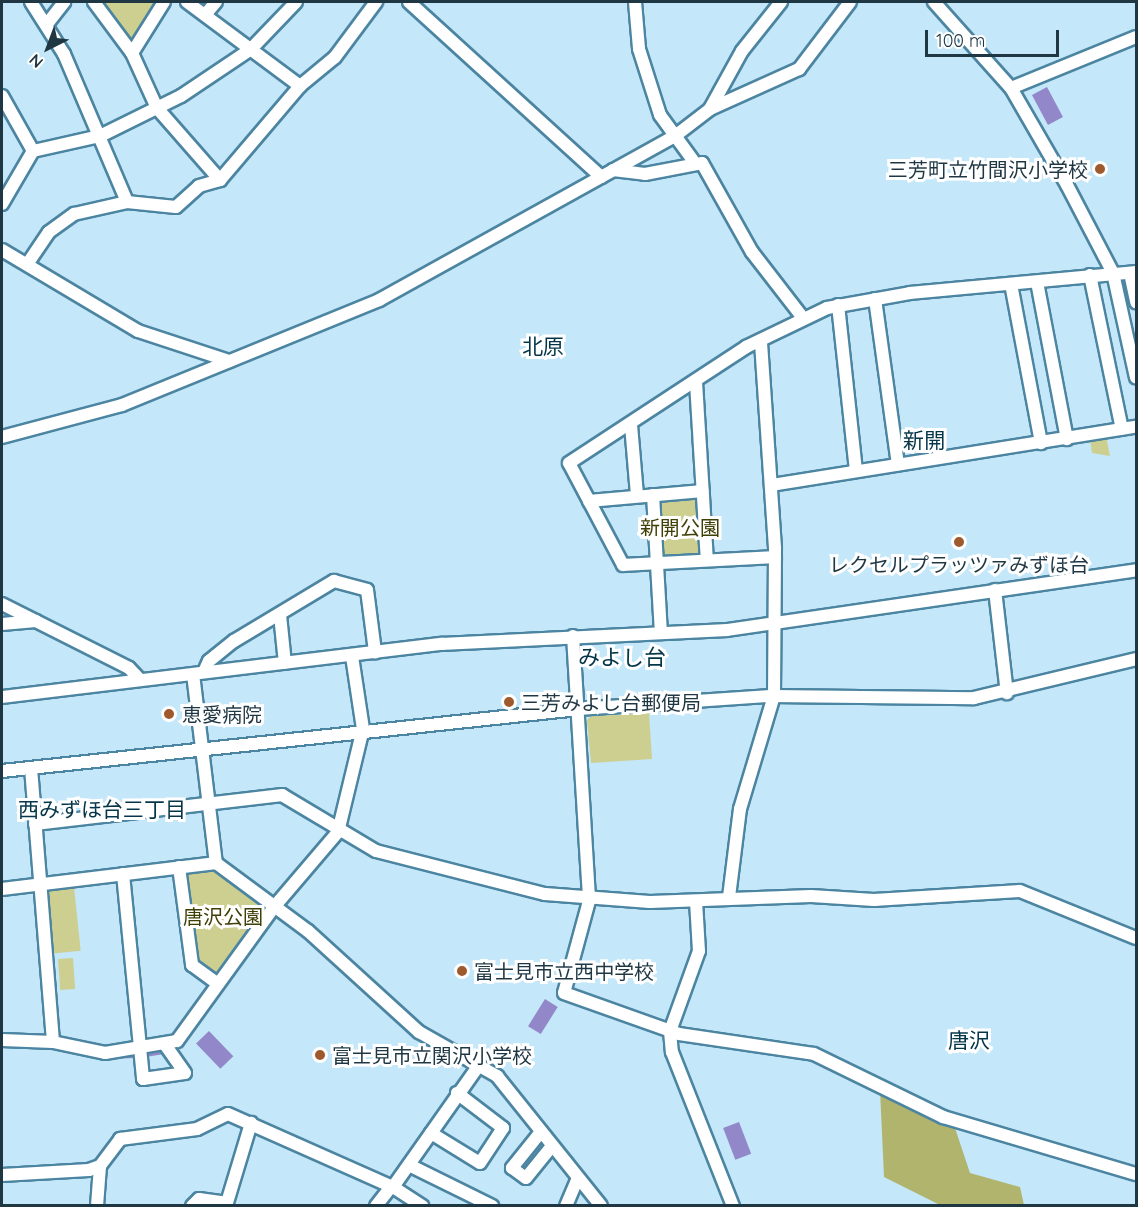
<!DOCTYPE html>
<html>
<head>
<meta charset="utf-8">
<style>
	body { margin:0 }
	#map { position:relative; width:1138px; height:1207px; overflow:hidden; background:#c4e7f9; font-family:Quicksand,"Noto Sans JP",sans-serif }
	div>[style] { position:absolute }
	.green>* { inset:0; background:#cccf8f; transform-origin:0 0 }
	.forest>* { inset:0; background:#b1b46c }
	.water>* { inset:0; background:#9288c9; transform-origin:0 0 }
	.stream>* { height:3px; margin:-1.5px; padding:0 1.5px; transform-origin:1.5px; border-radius:1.5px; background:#9288c9 }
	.roads { filter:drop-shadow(2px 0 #4c85a1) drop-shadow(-2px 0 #4c85a1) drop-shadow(0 2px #4c85a1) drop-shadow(0 -2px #4c85a1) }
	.minor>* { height:12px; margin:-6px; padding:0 6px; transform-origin:6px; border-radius:6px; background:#fff }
	.dots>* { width:16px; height:16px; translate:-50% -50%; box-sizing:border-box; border:3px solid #fff; border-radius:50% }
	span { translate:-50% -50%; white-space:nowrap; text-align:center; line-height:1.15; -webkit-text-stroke:6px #fff; paint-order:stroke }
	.poi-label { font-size:20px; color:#1f3743 }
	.right { translate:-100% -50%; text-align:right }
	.left { translate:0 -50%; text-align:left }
	.park-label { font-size:20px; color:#3f4006 }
	.neighbourhood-label { font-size:21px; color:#043548 }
	.quarter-label { font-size:22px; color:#043548 }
	.frame { position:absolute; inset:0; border:3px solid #1f3743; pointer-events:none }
	.north { position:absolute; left:18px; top:18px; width:60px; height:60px; -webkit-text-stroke:4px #fff; paint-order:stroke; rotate:222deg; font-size:16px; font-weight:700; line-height:24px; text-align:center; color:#1f3743 }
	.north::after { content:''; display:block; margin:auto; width:21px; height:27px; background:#1f3743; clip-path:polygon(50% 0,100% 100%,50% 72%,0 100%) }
	.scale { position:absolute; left:925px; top:30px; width:134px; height:27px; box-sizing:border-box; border:3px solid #1f3743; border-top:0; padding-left:8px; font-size:18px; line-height:21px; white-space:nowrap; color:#1f3743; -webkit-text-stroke:4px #fff; paint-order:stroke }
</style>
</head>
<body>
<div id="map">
	<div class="green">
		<div style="clip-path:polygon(103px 2px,160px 2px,131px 40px)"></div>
		<div style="clip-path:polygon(1106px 436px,1110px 456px,1092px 453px,1090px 439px)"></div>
		<div style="left:695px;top:495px;width:59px;height:38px;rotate:84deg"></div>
		<div style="clip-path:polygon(649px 713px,652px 759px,591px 763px,587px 720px,591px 716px)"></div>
		<div style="clip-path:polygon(215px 869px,268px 907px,219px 980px,195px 962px,183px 874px)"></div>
		<div style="left:74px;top:887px;width:64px;height:30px;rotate:84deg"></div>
		<div style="left:73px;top:958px;width:31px;height:15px;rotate:86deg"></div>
	</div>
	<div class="forest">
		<div style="clip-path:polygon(880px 1090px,953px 1122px,970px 1173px,1020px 1187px,1024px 1205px,940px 1205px,884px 1177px)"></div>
	</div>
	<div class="water">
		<div style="left:1047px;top:87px;width:34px;height:17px;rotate:62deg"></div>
		<div style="left:545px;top:999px;width:15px;height:32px;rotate:32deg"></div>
		<div style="left:209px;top:1031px;width:35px;height:18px;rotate:46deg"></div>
		<div style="left:739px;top:1122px;width:34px;height:17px;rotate:69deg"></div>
	</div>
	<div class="stream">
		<div style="left:145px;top:1055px;width:20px;rotate:-9deg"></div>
		<div style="left:94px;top:1057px;width:44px;rotate:-1.3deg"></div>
	</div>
	<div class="roads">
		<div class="minor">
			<div style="left:31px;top:2px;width:62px;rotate:57.6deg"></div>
			<div style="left:64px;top:54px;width:161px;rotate:66.9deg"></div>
			<div style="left:94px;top:2px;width:64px;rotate:53.3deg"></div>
			<div style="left:132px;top:53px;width:60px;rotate:65.6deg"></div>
			<div style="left:157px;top:108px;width:96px;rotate:48.8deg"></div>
			<div style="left:187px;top:2px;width:141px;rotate:36.6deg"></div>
			<div style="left:409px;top:2px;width:260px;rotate:42.3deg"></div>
			<div style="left:635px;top:2px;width:47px;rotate:85.1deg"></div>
			<div style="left:639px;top:49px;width:69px;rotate:72.3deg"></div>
			<div style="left:660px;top:115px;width:59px;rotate:53.9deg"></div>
			<div style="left:934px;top:2px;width:115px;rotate:48.2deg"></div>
			<div style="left:1011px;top:88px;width:112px;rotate:60deg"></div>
			<div style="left:1067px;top:185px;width:99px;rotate:62.4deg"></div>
			<div style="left:1113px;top:273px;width:107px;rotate:77.6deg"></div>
			<div style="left:205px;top:15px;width:17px;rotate:-50deg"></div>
			<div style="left:47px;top:24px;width:28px;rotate:-52deg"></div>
			<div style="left:132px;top:53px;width:60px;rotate:-57.9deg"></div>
			<div style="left:1011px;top:88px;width:135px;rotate:-22.2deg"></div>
			<div style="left:2px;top:96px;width:63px;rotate:60.6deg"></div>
			<div style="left:710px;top:109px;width:66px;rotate:-61.1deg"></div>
			<div style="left:742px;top:51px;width:63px;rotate:-51.5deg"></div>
			<div style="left:613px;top:170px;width:32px;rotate:7deg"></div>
			<div style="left:645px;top:174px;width:58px;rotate:-10.9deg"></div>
			<div style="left:702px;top:163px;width:102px;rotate:60.7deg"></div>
			<div style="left:752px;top:252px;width:83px;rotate:52.3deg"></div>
			<div style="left:2px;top:204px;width:61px;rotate:-59.7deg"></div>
			<div style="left:33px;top:151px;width:69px;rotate:-12.6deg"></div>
			<div style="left:100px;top:136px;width:90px;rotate:-26.3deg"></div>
			<div style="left:181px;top:96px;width:84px;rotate:-33.9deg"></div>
			<div style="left:251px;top:49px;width:65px;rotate:-46.2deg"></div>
			<div style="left:2px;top:250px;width:158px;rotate:30.8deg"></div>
			<div style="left:138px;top:331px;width:96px;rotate:18.2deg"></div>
			<div style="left:28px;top:263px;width:37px;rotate:-56deg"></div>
			<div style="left:49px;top:232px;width:31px;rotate:-36deg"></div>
			<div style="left:74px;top:214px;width:54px;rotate:-12.8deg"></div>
			<div style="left:127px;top:202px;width:49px;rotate:5.8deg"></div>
			<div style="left:176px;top:207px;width:31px;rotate:-42deg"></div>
			<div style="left:199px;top:186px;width:22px;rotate:-16deg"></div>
			<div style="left:220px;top:180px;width:123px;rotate:-49.6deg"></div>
			<div style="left:300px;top:86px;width:45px;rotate:-39.6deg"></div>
			<div style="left:335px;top:57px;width:69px;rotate:-53.3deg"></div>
			<div style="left:1130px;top:273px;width:30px;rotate:78deg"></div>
			<div style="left:1090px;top:275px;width:157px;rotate:78.3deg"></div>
			<div style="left:1037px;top:282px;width:160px;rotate:79.2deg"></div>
			<div style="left:1011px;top:284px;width:162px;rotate:79.3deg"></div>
			<div style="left:875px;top:299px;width:167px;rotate:82.1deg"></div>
			<div style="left:838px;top:305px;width:167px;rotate:83.8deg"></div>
			<div style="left:696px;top:382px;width:178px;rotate:86.5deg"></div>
			<div style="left:631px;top:425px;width:70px;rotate:85.1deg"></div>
			<div style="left:2px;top:437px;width:124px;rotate:-14.9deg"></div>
			<div style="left:122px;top:405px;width:278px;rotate:-22.2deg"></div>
			<div style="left:379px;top:300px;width:338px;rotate:-29deg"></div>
			<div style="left:675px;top:136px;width:44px;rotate:-37.6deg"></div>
			<div style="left:710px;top:109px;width:98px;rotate:-24.2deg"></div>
			<div style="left:799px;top:69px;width:84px;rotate:-52.7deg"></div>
			<div style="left:772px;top:485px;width:369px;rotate:-9.1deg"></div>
			<div style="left:653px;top:495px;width:138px;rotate:86.7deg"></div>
			<div style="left:589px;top:501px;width:114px;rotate:-5deg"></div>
			<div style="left:775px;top:557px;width:152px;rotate:177deg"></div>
			<div style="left:623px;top:565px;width:115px;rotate:-117.9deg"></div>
			<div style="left:569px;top:463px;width:212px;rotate:-33.2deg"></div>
			<div style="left:746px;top:347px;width:90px;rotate:-25.7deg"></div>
			<div style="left:827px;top:308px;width:84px;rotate:-10.2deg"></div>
			<div style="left:910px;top:293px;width:227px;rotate:-5.3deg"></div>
			<div style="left:995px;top:590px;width:104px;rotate:83.4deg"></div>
			<div style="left:2px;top:604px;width:142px;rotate:26.7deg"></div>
			<div style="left:129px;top:668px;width:16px;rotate:47deg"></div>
			<div style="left:280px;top:615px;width:48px;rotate:84.1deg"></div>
			<div style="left:2px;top:624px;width:34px;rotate:-5deg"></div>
			<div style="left:573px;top:636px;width:265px;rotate:86.5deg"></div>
			<div style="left:589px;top:901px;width:95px;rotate:105.2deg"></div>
			<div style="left:564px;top:993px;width:122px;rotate:19.6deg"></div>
			<div style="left:679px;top:1034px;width:136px;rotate:8.4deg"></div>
			<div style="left:814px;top:1054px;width:144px;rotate:26deg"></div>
			<div style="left:943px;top:1117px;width:201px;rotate:16.5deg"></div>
			<div style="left:204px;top:672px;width:12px;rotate:-66deg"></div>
			<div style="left:209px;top:661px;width:32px;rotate:-39deg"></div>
			<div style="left:234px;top:641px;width:117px;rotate:-31deg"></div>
			<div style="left:334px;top:581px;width:34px;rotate:15deg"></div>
			<div style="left:367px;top:590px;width:63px;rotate:82.6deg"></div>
			<div style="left:193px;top:674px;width:190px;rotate:83.1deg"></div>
			<div style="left:2px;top:697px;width:443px;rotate:-6.9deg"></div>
			<div style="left:442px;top:644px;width:285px;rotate:-2.8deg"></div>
			<div style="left:727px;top:630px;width:413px;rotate:-8.3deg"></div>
			<div style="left:31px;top:768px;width:275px;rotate:85.4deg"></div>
			<div style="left:2px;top:771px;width:579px;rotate:-6.14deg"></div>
			<div style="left:578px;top:709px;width:193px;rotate:-3.9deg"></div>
			<div style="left:771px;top:696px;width:203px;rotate:0.6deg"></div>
			<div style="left:974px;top:698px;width:167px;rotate:-13.5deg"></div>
			<div style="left:35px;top:824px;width:249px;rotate:-6.7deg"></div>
			<div style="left:282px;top:795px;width:109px;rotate:30.8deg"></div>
			<div style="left:376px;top:851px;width:174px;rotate:14.3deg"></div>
			<div style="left:545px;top:894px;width:105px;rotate:4.4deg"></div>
			<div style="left:650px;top:902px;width:161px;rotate:-2.1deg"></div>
			<div style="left:811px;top:896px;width:63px;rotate:3.6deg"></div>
			<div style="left:874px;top:900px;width:146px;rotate:-3.5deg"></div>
			<div style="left:1020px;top:891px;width:125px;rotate:22.1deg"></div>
			<div style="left:179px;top:867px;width:99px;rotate:82.4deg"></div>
			<div style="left:192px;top:965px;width:32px;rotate:36deg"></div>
			<div style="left:123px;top:874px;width:206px;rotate:84.4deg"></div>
			<div style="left:143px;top:1079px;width:42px;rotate:-8.1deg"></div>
			<div style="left:185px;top:1073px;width:33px;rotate:-125deg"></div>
			<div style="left:2px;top:889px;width:216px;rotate:-6.9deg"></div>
			<div style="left:216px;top:863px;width:114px;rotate:36.5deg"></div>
			<div style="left:308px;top:931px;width:150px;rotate:42.3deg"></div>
			<div style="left:419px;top:1032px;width:90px;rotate:29.4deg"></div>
			<div style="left:497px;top:1076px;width:166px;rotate:51.3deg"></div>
			<div style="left:729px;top:897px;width:89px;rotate:-82.9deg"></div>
			<div style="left:740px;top:809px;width:118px;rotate:-73.3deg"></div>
			<div style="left:774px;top:696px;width:148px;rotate:-89.6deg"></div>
			<div style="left:775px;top:548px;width:208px;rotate:-93.9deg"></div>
			<div style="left:696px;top:901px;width:50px;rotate:86.6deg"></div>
			<div style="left:699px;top:951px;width:85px;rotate:109.9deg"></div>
			<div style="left:670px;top:1031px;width:21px;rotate:85deg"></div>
			<div style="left:672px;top:1052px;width:166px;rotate:68.4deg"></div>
			<div style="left:2px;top:1040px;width:51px;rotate:2.2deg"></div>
			<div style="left:53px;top:1042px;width:53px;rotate:11.9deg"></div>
			<div style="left:105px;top:1053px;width:73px;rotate:-9.5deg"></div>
			<div style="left:177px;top:1041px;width:165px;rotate:-54.1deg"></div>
			<div style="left:274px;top:907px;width:99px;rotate:-49.5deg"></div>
			<div style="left:338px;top:832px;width:106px;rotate:-76.4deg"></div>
			<div style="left:363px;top:729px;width:74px;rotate:-98.6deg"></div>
			<div style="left:431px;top:1133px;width:57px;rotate:31.5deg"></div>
			<div style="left:480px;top:1163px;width:42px;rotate:-56.7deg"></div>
			<div style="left:503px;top:1128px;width:58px;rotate:-142.7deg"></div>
			<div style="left:540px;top:1133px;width:45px;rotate:128.7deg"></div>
			<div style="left:512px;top:1168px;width:17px;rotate:36deg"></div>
			<div style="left:526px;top:1178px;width:38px;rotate:-51deg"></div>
			<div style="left:409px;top:1165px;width:93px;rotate:26.3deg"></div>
			<div style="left:2px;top:1175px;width:87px;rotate:-3.3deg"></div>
			<div style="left:89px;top:1170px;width:12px;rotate:-20deg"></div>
			<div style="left:100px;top:1166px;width:34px;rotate:-53deg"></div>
			<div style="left:120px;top:1139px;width:78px;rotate:-7.4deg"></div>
			<div style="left:197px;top:1129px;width:34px;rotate:-26deg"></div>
			<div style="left:228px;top:1114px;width:180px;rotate:23.9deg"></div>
			<div style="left:393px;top:1187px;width:146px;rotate:-54.8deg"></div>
			<div style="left:393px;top:1187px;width:35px;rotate:33deg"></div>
			<div style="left:97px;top:1206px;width:40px;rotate:-85.7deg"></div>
			<div style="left:192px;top:1206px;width:10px;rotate:-45deg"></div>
			<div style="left:199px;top:1199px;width:27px;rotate:8deg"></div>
			<div style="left:226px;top:1206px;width:87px;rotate:-73.2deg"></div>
			<div style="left:376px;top:1206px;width:24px;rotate:-52deg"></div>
			<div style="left:566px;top:1206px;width:28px;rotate:-67deg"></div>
		</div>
	</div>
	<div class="dots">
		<div style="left:1100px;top:169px;background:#9e592d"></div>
		<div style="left:959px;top:542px;background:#9e592d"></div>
		<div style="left:509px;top:702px;background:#9e592d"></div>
		<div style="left:169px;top:714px;background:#9e592d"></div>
		<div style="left:462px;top:971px;background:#9e592d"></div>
		<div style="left:320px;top:1055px;background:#9e592d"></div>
	</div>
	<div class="poi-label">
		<span class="right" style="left:1088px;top:169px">三芳町立竹間沢小学校</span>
		<span style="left:959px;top:564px">レクセルプラッツァみずほ台</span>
		<span class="left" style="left:521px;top:702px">三芳みよし台郵便局</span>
		<span class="left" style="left:182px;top:714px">恵愛病院</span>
		<span class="left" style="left:474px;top:971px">富士見市立西中学校</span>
		<span class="left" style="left:332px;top:1055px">富士見市立関沢小学校</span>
	</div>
	<div class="park-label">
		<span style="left:680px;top:527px">新開公園</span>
		<span style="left:223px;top:916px">唐沢公園</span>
	</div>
	<div class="neighbourhood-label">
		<span style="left:543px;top:346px">北原</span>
		<span style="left:924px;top:440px">新開</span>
		<span style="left:102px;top:809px">西みずほ台三丁目</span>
		<span style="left:969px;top:1040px">唐沢</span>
	</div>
	<div class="quarter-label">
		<span style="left:622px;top:658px">みよし台</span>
	</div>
	<div class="frame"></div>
	<div class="north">N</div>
	<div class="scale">100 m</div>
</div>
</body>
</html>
